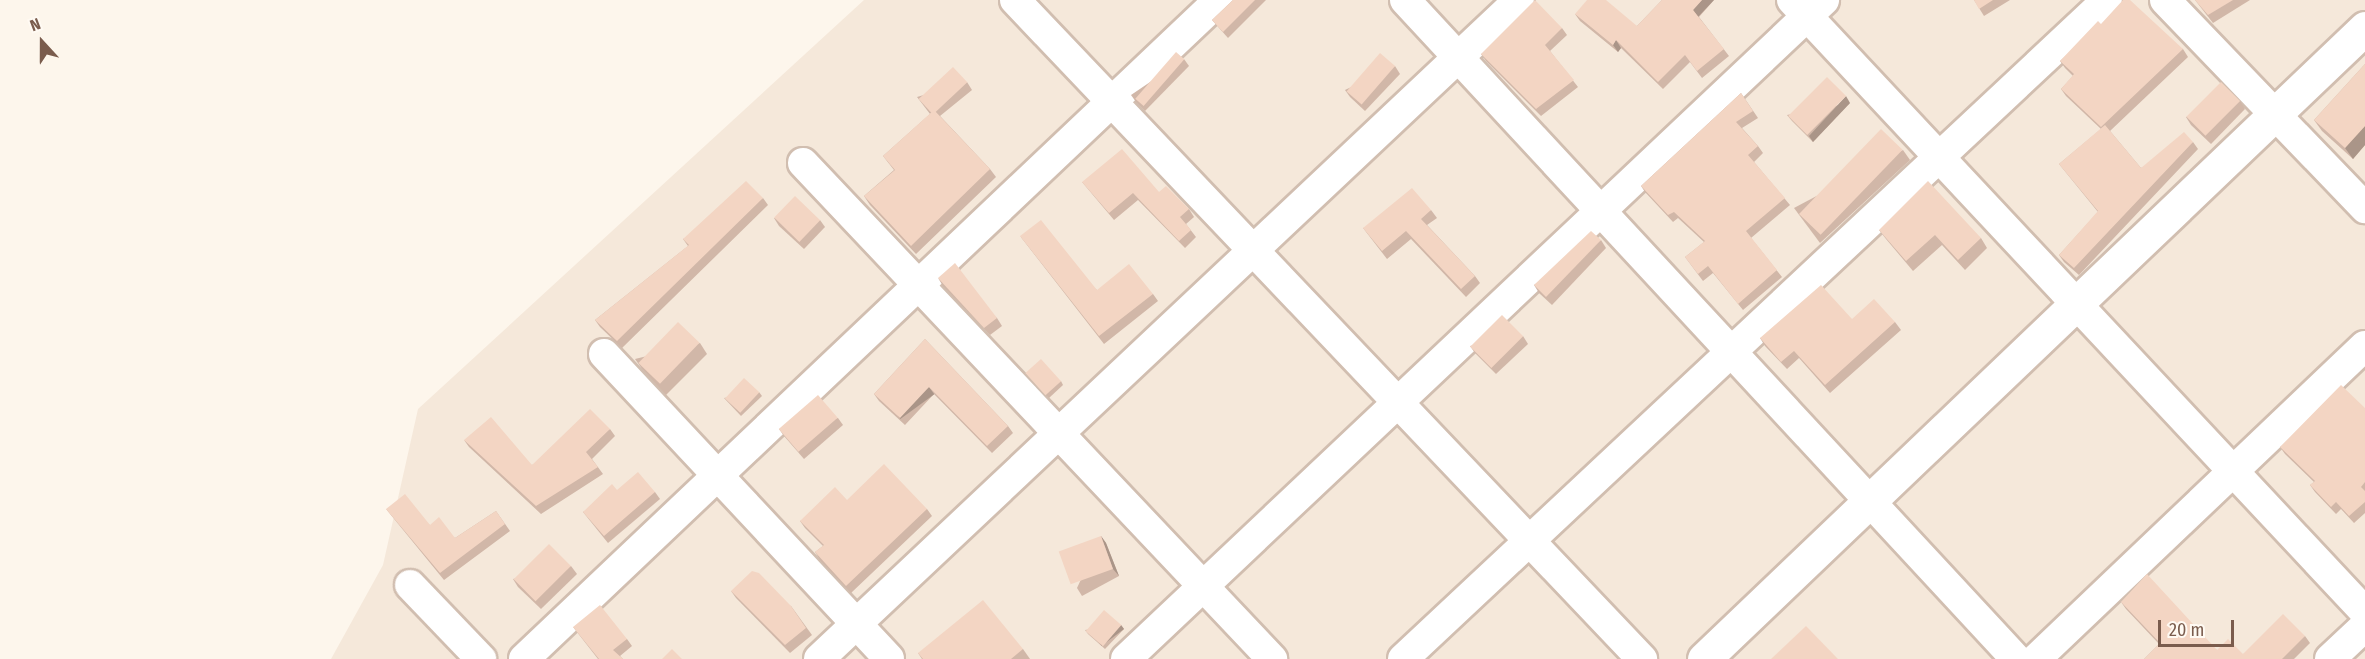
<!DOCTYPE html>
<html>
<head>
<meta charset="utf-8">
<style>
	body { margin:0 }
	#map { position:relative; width:2365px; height:659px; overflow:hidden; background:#fdf6ec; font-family:"Fira Sans Condensed",sans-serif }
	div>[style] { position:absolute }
	.residential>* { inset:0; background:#f5e8da }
	.roads { filter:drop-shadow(2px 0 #d1beb0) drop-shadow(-2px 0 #d1beb0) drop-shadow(0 2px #d1beb0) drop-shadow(0 -2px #d1beb0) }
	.minor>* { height:30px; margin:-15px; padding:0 15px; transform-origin:15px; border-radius:15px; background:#fff }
	.tertiary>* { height:33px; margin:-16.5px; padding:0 16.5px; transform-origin:16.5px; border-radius:16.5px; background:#fff }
	.wall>* { inset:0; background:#d1b7a8 }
	.shaded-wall>* { inset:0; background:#aa9588; transform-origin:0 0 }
	.building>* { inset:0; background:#f3d5c3; transform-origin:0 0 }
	span { translate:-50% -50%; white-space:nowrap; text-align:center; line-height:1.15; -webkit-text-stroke:6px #fffaf3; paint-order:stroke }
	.north { position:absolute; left:12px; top:12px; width:60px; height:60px; -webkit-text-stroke:4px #fffaf3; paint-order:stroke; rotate:339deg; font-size:16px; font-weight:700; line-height:24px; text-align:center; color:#7a5c4d }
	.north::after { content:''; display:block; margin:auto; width:21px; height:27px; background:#7a5c4d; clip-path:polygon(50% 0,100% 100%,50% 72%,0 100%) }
	.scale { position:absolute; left:2158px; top:620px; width:76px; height:27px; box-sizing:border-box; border:3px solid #7a5c4d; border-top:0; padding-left:8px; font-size:18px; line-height:21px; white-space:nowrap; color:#7a5c4d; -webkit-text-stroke:4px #fffaf3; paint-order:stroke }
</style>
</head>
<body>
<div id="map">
	<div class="residential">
		<div style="clip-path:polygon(864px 0,2365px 0,2365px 659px,331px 659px,383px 565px,418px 409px)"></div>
	</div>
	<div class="roads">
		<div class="minor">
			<div style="left:1015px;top:0;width:910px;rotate:46.43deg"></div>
			<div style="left:1405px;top:0;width:899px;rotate:47.16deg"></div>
			<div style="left:1792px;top:0;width:838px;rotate:46.89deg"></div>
			<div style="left:2165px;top:0;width:289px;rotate:46.1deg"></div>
			<div style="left:803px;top:163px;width:683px;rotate:46.6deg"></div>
			<div style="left:604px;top:354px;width:417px;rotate:46.9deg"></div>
			<div style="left:410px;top:585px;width:103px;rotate:46.2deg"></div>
			<div style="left:524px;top:659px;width:958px;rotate:-43.48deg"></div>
			<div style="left:819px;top:659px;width:961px;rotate:-43.27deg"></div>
			<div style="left:1126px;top:659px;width:960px;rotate:-43.35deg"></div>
			<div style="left:1403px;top:659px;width:964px;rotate:-43.11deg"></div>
			<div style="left:2036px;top:659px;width:454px;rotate:-43.6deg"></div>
			<div style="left:2330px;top:659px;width:48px;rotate:-43.3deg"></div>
		</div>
		<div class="tertiary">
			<div style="left:1704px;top:659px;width:914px;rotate:-43.67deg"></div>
		</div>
	</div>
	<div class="wall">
		<div style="clip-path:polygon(1233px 0,1266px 0,1228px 38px,1212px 20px)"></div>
		<div style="clip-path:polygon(1662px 0,1714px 0,1699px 17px,1729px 56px,1702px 78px,1690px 62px,1663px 89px,1621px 48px,1618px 52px,1580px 21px,1575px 14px,1637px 26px)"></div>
		<div style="clip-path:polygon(1974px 0,2010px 0,1984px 16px)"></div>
		<div style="clip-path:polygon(2195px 0,2250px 0,2213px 23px)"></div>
		<div style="clip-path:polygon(2101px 24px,2183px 49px,2188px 57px,2110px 131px,2141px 168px,2193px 142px,2198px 149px,2079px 275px,2064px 262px,2059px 255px,2098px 212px,2059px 164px,2101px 129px,2066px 96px,2061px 89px,2073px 76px,2065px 68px,2060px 61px)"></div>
		<div style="clip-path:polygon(1562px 28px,1567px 35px,1550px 51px,1578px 87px,1541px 116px,1486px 61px,1481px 54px)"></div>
		<div style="clip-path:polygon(1184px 59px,1189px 66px,1145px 111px,1136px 102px,1131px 95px)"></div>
		<div style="clip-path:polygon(2365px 64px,2365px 145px,2353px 159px,2322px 131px,2314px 120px)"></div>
		<div style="clip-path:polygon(1395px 66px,1400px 74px,1365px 111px,1350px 97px,1345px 90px)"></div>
		<div style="clip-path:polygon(967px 82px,972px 90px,940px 116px,990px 169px,996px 177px,916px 254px,870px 205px,864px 196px,894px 170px,883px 156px,930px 114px,917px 97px)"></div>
		<div style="clip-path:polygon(1741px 93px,1758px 118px,1742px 128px,1758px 146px,1763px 153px,1754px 162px,1790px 205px,1751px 238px,1782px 277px,1743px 310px,1713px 273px,1703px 281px,1685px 257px,1704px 242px,1678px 218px,1673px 222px,1645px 192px,1641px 186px)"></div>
		<div style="clip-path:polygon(2240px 101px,2245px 109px,2211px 144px,2191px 125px,2186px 117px)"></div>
		<div style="clip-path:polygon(1850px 103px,1813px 142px,1792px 121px,1787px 115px)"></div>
		<div style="clip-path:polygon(1903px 150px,1910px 160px,1820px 243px,1794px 208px)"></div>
		<div style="clip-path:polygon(1082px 182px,1159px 192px,1189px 209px,1194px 217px,1186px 224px,1196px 237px,1185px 248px,1138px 200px,1114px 220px)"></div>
		<div style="clip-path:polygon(763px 198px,768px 205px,622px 348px,600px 327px,595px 320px,688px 246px,683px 239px)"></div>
		<div style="clip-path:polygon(1431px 210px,1437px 218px,1427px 225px,1475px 276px,1480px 283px,1466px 297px,1411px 239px,1387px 259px,1363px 228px)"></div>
		<div style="clip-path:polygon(774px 218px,820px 220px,825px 227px,804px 249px,779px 226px)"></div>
		<div style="clip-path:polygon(1879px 230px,1981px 238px,1987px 248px,1965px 270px,1942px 245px,1913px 271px,1886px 239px)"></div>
		<div style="clip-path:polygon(1020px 236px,1097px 290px,1153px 294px,1158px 301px,1104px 344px)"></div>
		<div style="clip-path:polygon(1601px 240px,1606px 248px,1552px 305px,1539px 293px,1534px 285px)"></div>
		<div style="clip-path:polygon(938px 278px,997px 318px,1002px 326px,990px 335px,943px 286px)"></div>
		<div style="clip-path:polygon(1852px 319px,1895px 322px,1901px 330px,1830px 393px,1799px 358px,1787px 369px,1765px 346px,1760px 338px)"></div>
		<div style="clip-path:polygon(1523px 336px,1528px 344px,1496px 374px,1475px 353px,1470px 346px)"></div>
		<div style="clip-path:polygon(925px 339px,1008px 426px,1013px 433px,992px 453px,934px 394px,905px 425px,879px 401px,874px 394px)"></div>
		<div style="clip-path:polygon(700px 343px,707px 354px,666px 395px,642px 369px,635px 359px)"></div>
		<div style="clip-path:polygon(1026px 373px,1061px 381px,1063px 385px,1049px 398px)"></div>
		<div style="clip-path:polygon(759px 392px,762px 396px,741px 416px,724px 398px)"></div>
		<div style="clip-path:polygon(2365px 408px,2365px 513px,2354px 523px,2341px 509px,2336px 514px,2315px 492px,2310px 485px,2314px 482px,2285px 454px,2280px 447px)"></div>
		<div style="clip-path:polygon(838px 418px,843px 425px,804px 459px,784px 436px,779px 429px)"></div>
		<div style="clip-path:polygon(610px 429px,615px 436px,592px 459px,603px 474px,541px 514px,469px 447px,464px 440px,532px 465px)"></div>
		<div style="clip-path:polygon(617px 490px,655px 492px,660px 499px,608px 543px,583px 512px)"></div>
		<div style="clip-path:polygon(847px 500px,927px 509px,932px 516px,851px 593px,820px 560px,815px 552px,823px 546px,805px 528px,800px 521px)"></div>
		<div style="clip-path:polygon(386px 509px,430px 525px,455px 538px,496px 511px,510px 531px,444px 580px)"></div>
		<div style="clip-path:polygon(1101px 536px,1106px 543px,1119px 576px,1082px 596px,1077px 588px)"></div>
		<div style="clip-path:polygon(571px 566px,577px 574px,541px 609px,518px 587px,513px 579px)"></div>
		<div style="clip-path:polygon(731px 591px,791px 606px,812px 635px,790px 653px,736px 598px)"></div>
		<div style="clip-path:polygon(2121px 602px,2217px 650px,2243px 654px,2305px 636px,2310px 643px,2294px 659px,2144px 659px,2159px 644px,2126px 609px)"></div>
		<div style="clip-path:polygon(1121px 625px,1124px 629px,1105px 649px,1088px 634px,1085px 630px)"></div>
		<div style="clip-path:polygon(573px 627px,627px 639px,632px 646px,620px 656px,623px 659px,598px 659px)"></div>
		<div style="clip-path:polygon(1023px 649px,1030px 659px,922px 659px,918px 653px)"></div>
	</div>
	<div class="shaded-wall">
		<div style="clip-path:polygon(1702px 0,1714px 0,1698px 17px,1693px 10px)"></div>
		<div style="clip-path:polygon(1616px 40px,1621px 48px,1618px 52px,1613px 45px)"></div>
		<div style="clip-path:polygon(1846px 96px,1850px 103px,1813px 142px,1809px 136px)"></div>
		<div style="clip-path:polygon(2365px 126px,2365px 145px,2353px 159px,2345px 148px)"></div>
		<div style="left:929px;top:387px;width:9px;height:42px;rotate:54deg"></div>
		<div style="clip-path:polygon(1101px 536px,1106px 543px,1119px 576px,1113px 569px)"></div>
		<div style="left:1121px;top:625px;width:5px;height:28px;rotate:53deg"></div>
	</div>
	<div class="building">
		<div style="clip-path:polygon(1233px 0,1255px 0,1223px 32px,1212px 20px)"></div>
		<div style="clip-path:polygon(1535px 0,1562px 28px,1545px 45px,1574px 80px,1536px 109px,1481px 54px)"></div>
		<div style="clip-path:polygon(1587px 0,1606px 0,1637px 26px,1662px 0,1702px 0,1693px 10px,1724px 49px,1697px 71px,1685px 55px,1658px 82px,1616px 40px,1613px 45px,1575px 14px)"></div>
		<div style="clip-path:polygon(1974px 0,1993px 0,1979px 9px)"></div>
		<div style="clip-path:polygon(2123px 0,2130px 0,2183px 49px,2101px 127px,2061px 89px,2074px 74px,2060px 61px,2098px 21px,2101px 24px)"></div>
		<div style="clip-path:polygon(2195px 0,2233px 0,2208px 15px)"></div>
		<div style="left:1176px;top:52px;width:11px;height:62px;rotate:41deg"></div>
		<div style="left:1380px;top:53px;width:20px;height:51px;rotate:41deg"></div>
		<div style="clip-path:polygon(2365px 64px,2365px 126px,2345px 148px,2314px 120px)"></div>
		<div style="left:953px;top:67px;width:21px;height:47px;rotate:47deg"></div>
		<div style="left:1827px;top:77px;width:27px;height:55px;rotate:45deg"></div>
		<div style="left:2221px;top:82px;width:27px;height:49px;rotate:45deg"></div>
		<div style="clip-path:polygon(1741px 93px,1753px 111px,1736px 122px,1758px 146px,1748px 155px,1785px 198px,1746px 231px,1777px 270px,1738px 304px,1708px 266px,1698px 274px,1685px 257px,1705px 241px,1674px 212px,1668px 215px,1641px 186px)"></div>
		<div style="clip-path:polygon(934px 110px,990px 169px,911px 246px,864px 196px,895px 170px,883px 156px)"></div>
		<div style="clip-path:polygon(2105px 125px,2141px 168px,2184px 132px,2193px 142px,2074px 268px,2059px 255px,2098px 211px,2059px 164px)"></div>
		<div style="left:1881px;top:129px;width:30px;height:118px;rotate:44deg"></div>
		<div style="clip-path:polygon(1122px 149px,1159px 192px,1166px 186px,1189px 209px,1180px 217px,1191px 230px,1179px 241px,1133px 193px,1109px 213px,1082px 182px)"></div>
		<div style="clip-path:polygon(746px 181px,763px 198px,617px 341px,595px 320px,689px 245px,683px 239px)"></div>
		<div style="clip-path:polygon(1928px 181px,1981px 238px,1958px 260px,1935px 235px,1906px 261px,1879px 230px)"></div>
		<div style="clip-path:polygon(1412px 188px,1431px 210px,1421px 219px,1475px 276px,1461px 289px,1406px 231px,1382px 251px,1363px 228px)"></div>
		<div style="left:795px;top:196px;width:35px;height:30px;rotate:44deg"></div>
		<div style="clip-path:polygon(1041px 220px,1097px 290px,1129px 264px,1153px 294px,1099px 336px,1020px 236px)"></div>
		<div style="clip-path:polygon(1591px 231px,1601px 240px,1546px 297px,1534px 285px)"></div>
		<div style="clip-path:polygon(955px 263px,997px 318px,984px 328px,938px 278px)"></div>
		<div style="clip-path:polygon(1821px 285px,1852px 319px,1874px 299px,1895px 322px,1825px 385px,1794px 351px,1781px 362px,1760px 338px)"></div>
		<div style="left:1502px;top:315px;width:30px;height:45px;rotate:45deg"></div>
		<div style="left:678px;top:322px;width:30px;height:57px;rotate:44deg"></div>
		<div style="clip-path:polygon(925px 339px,1008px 426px,987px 446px,929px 387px,900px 418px,874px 394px)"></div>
		<div style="left:1041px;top:359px;width:30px;height:21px;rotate:48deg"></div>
		<div style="left:744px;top:378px;width:21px;height:28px;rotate:43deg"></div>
		<div style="clip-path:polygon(2341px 385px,2365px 408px,2365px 482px,2361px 487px,2365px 491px,2365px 502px,2349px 516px,2336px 502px,2331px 507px,2310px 485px,2315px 481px,2280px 447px)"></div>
		<div style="left:818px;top:395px;width:30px;height:52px;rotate:49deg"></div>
		<div style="clip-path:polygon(590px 409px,610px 429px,586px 452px,598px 467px,536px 506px,464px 440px,491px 417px,532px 465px)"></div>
		<div style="clip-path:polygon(884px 464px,927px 509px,846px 586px,815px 552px,824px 545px,800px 521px,835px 487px,847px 500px)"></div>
		<div style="clip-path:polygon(638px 472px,655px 492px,604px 536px,583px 512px,612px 484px,617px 490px)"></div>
		<div style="clip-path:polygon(405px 494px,430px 525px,439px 517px,455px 538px,496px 511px,505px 524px,440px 573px,386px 509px)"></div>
		<div style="left:1101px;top:536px;width:35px;height:45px;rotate:70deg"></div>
		<div style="left:549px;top:544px;width:31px;height:50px;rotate:45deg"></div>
		<div style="clip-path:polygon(752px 571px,759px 573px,791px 606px,806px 628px,785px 645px,731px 591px)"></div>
		<div style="clip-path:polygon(2147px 574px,2217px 650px,2228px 639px,2243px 654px,2283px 614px,2305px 636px,2282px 659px,2144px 659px,2160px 643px,2121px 602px)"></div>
		<div style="clip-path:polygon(983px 600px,1023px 649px,1011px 659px,923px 659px,918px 653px)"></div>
		<div style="clip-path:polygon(600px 605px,627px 639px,613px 650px,623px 659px,599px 659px,573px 627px)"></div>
		<div style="left:1104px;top:610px;width:23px;height:28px;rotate:41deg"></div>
		<div style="clip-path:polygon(1806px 626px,1838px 659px,1771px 659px)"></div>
		<div style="clip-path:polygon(672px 649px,682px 659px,662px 659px)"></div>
	</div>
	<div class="north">N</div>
	<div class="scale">20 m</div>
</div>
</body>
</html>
